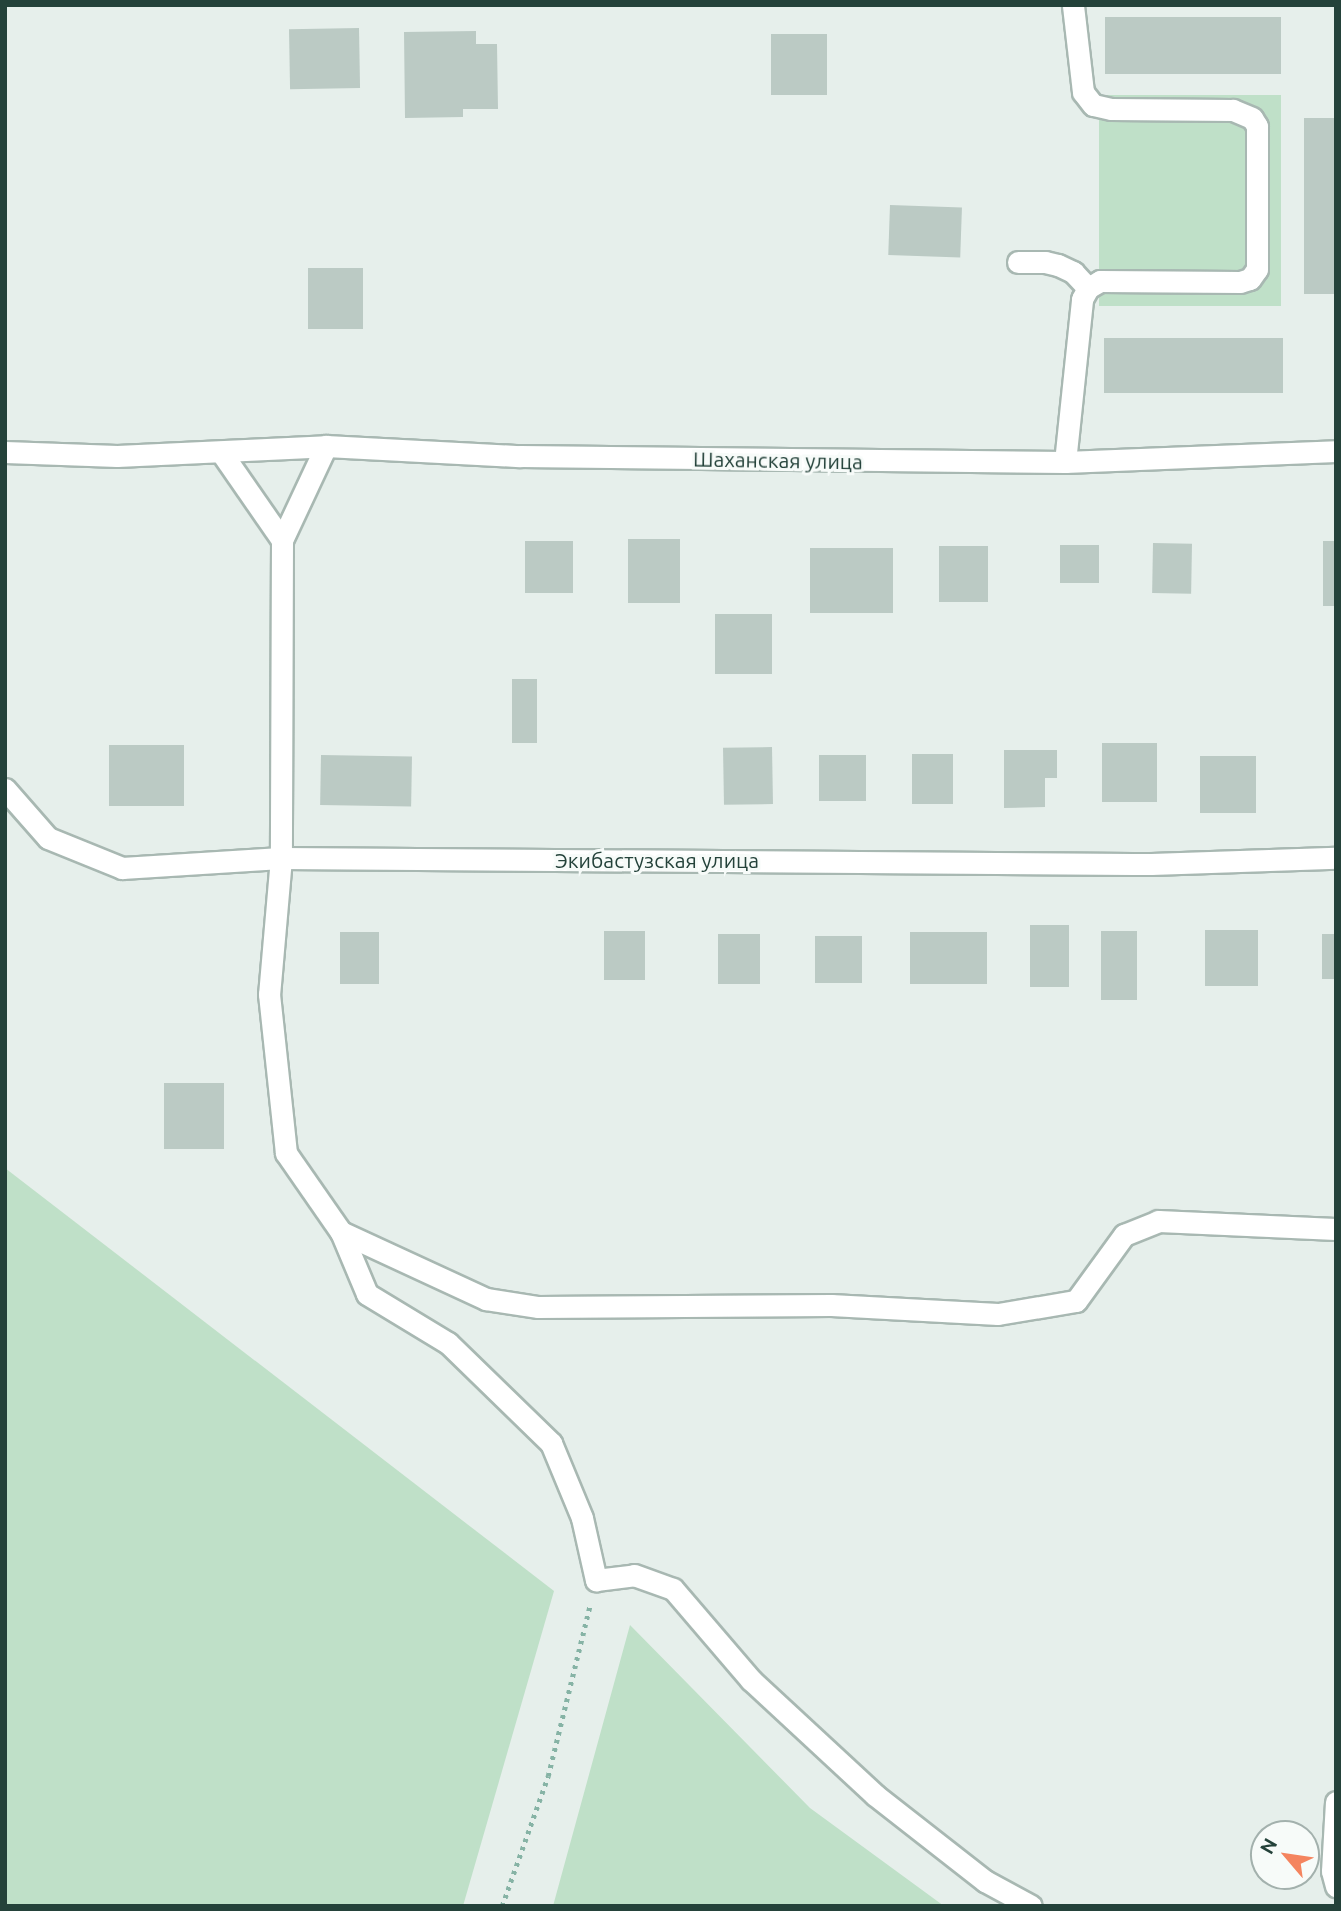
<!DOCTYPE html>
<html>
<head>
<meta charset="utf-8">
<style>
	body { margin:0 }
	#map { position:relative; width:1341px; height:1911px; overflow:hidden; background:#e6efeb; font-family:Ubuntu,sans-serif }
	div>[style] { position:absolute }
	.green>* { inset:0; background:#bfe0c8; transform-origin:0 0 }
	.building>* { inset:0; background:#bbcac4; transform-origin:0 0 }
	.path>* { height:4.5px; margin-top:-2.25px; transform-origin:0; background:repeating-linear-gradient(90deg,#86b3a5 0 3.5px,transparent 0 8.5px) }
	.roads { filter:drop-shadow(2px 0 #a8b8b2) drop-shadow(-2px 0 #a8b8b2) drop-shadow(0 2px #a8b8b2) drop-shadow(0 -2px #a8b8b2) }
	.minor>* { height:21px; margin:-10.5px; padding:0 10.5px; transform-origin:10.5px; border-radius:10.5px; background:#fff }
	span { translate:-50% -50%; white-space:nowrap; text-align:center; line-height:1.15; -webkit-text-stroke:6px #f7fbf9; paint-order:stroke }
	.street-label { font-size:21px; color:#24423a }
	.frame { position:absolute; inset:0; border:7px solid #24423a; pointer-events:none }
	.north { position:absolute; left:1250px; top:1820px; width:70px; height:70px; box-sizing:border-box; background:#f7fbf9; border:2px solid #a3b1ad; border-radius:50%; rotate:299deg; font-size:19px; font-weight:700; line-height:28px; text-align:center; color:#24423a }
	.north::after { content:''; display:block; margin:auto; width:24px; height:32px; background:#f4845f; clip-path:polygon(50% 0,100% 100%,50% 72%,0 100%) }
</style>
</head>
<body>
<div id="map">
	<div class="green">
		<div style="left:1099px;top:95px;width:182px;height:211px"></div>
		<div style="clip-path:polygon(5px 1168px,554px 1591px,463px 1906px,5px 1906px)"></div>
		<div style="clip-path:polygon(630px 1625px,810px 1808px,944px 1906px,553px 1906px)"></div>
	</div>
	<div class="building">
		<div style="left:1105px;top:17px;width:176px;height:57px"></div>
		<div style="left:359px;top:28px;width:60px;height:70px;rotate:89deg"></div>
		<div style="clip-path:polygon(476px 31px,476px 44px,497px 44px,498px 109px,463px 109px,463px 117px,405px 118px,404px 32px)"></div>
		<div style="left:827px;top:34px;width:61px;height:56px;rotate:90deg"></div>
		<div style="left:1304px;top:118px;width:32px;height:176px"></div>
		<div style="left:890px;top:205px;width:72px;height:50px;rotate:2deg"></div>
		<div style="left:308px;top:268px;width:55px;height:61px"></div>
		<div style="left:1104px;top:338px;width:179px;height:55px"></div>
		<div style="left:628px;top:539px;width:52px;height:64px"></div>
		<div style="left:573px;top:541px;width:52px;height:48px;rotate:90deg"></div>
		<div style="left:1323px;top:541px;width:13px;height:65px"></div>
		<div style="left:1153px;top:543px;width:39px;height:50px;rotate:1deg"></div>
		<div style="left:1060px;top:545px;width:39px;height:38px"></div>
		<div style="left:939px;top:546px;width:49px;height:56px"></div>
		<div style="left:810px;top:548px;width:83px;height:65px"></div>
		<div style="left:715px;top:614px;width:57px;height:60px"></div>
		<div style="left:512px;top:679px;width:25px;height:64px"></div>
		<div style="left:1157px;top:743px;width:59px;height:55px;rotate:90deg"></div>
		<div style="left:109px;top:745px;width:75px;height:61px"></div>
		<div style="left:772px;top:747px;width:57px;height:49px;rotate:89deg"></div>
		<div style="clip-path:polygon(1004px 750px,1057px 750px,1057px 778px,1045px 778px,1045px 807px,1004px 808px)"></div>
		<div style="left:912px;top:754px;width:41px;height:50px"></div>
		<div style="left:321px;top:755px;width:91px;height:50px;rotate:1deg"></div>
		<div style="left:819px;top:755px;width:47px;height:46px"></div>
		<div style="left:1200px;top:756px;width:56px;height:57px"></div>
		<div style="left:1069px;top:925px;width:62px;height:39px;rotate:90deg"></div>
		<div style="left:1258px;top:930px;width:56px;height:53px;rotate:90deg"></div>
		<div style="left:645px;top:931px;width:49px;height:41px;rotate:90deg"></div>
		<div style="left:1101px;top:931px;width:36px;height:69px"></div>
		<div style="left:340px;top:932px;width:39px;height:52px"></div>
		<div style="left:910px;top:932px;width:77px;height:52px"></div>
		<div style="left:760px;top:934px;width:50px;height:42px;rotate:90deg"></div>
		<div style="left:1322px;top:934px;width:14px;height:45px"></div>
		<div style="left:815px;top:936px;width:47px;height:47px"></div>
		<div style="left:164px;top:1083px;width:60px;height:66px"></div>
	</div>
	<div class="path">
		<div style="left:502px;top:1906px;width:138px;rotate:-70.5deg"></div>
		<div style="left:548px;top:1776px;width:176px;rotate:-76.2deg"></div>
	</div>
	<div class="roads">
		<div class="minor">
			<div style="left:1018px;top:262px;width:27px"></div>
			<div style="left:1045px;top:262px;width:13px;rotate:13deg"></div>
			<div style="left:1058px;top:265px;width:17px;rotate:25deg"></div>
			<div style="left:1073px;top:272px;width:22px;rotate:47deg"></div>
			<div style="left:5px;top:452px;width:112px;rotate:2deg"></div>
			<div style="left:117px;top:456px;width:209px;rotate:-2.7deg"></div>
			<div style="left:326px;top:446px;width:194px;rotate:3deg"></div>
			<div style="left:520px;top:456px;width:545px;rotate:0.63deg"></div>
			<div style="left:1065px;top:462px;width:271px;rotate:-2.3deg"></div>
			<div style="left:221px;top:452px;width:107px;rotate:55.3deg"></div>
			<div style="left:282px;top:540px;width:318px;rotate:90.2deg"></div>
			<div style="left:281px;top:858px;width:137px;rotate:95deg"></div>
			<div style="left:269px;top:994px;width:160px;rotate:83.9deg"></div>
			<div style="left:286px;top:1153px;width:96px;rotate:55.2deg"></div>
			<div style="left:341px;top:1232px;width:160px;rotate:24.8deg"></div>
			<div style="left:486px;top:1299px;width:53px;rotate:8.7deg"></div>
			<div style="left:538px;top:1307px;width:293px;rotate:-0.4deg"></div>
			<div style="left:831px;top:1305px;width:167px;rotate:3.1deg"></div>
			<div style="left:998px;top:1314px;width:79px;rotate:-9.5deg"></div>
			<div style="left:1076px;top:1301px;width:82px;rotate:-54deg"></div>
			<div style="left:1124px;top:1235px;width:37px;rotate:-22deg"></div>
			<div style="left:1158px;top:1221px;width:178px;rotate:2.6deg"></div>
			<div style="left:1065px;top:462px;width:164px;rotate:-84deg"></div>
			<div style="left:1082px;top:299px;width:13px;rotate:-61deg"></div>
			<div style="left:1088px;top:288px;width:14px;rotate:-30deg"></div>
			<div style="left:1100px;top:281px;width:140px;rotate:0.4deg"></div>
			<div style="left:1240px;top:282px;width:10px;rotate:-17deg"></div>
			<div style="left:1250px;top:279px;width:12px;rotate:-55deg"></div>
			<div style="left:1257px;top:269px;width:143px;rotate:-90deg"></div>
			<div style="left:1257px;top:126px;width:9px;rotate:-122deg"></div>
			<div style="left:1252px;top:118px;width:21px;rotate:-157deg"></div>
			<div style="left:1233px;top:110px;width:122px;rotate:-179.5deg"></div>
			<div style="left:1111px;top:109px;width:18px;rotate:-167deg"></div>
			<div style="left:1093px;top:105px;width:16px;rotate:-128deg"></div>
			<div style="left:1083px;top:92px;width:88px;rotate:-96.6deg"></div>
			<div style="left:282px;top:540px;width:104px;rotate:-64.9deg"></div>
			<div style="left:5px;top:789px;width:65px;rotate:48.7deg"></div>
			<div style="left:48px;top:838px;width:80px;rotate:22.1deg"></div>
			<div style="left:122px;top:868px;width:159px;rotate:-3.6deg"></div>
			<div style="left:281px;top:858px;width:870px;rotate:0.4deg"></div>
			<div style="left:1151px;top:864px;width:185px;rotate:-1.9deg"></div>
			<div style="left:341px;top:1232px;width:67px;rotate:67.2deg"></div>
			<div style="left:367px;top:1294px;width:95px;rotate:31.2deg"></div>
			<div style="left:448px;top:1343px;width:144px;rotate:44.2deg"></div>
			<div style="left:551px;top:1443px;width:81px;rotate:67.5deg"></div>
			<div style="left:582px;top:1518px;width:64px;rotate:77.3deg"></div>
			<div style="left:596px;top:1580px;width:38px;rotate:-7deg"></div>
			<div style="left:634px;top:1575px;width:41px;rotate:19.7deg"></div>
			<div style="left:673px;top:1589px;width:120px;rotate:49.4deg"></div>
			<div style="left:751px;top:1680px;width:169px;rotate:42.8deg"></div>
			<div style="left:875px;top:1795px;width:140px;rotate:38deg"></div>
			<div style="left:985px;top:1881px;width:52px;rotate:28.5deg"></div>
			<div style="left:1336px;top:1802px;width:69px;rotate:93.3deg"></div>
			<div style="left:1332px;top:1871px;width:16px;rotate:75deg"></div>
		</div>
	</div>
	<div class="street-label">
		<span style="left:778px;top:460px;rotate:1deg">Шаханская улица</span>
		<span style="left:657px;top:860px">Экибастузская улица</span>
	</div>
	<div class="frame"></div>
	<div class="north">N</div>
</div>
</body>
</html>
